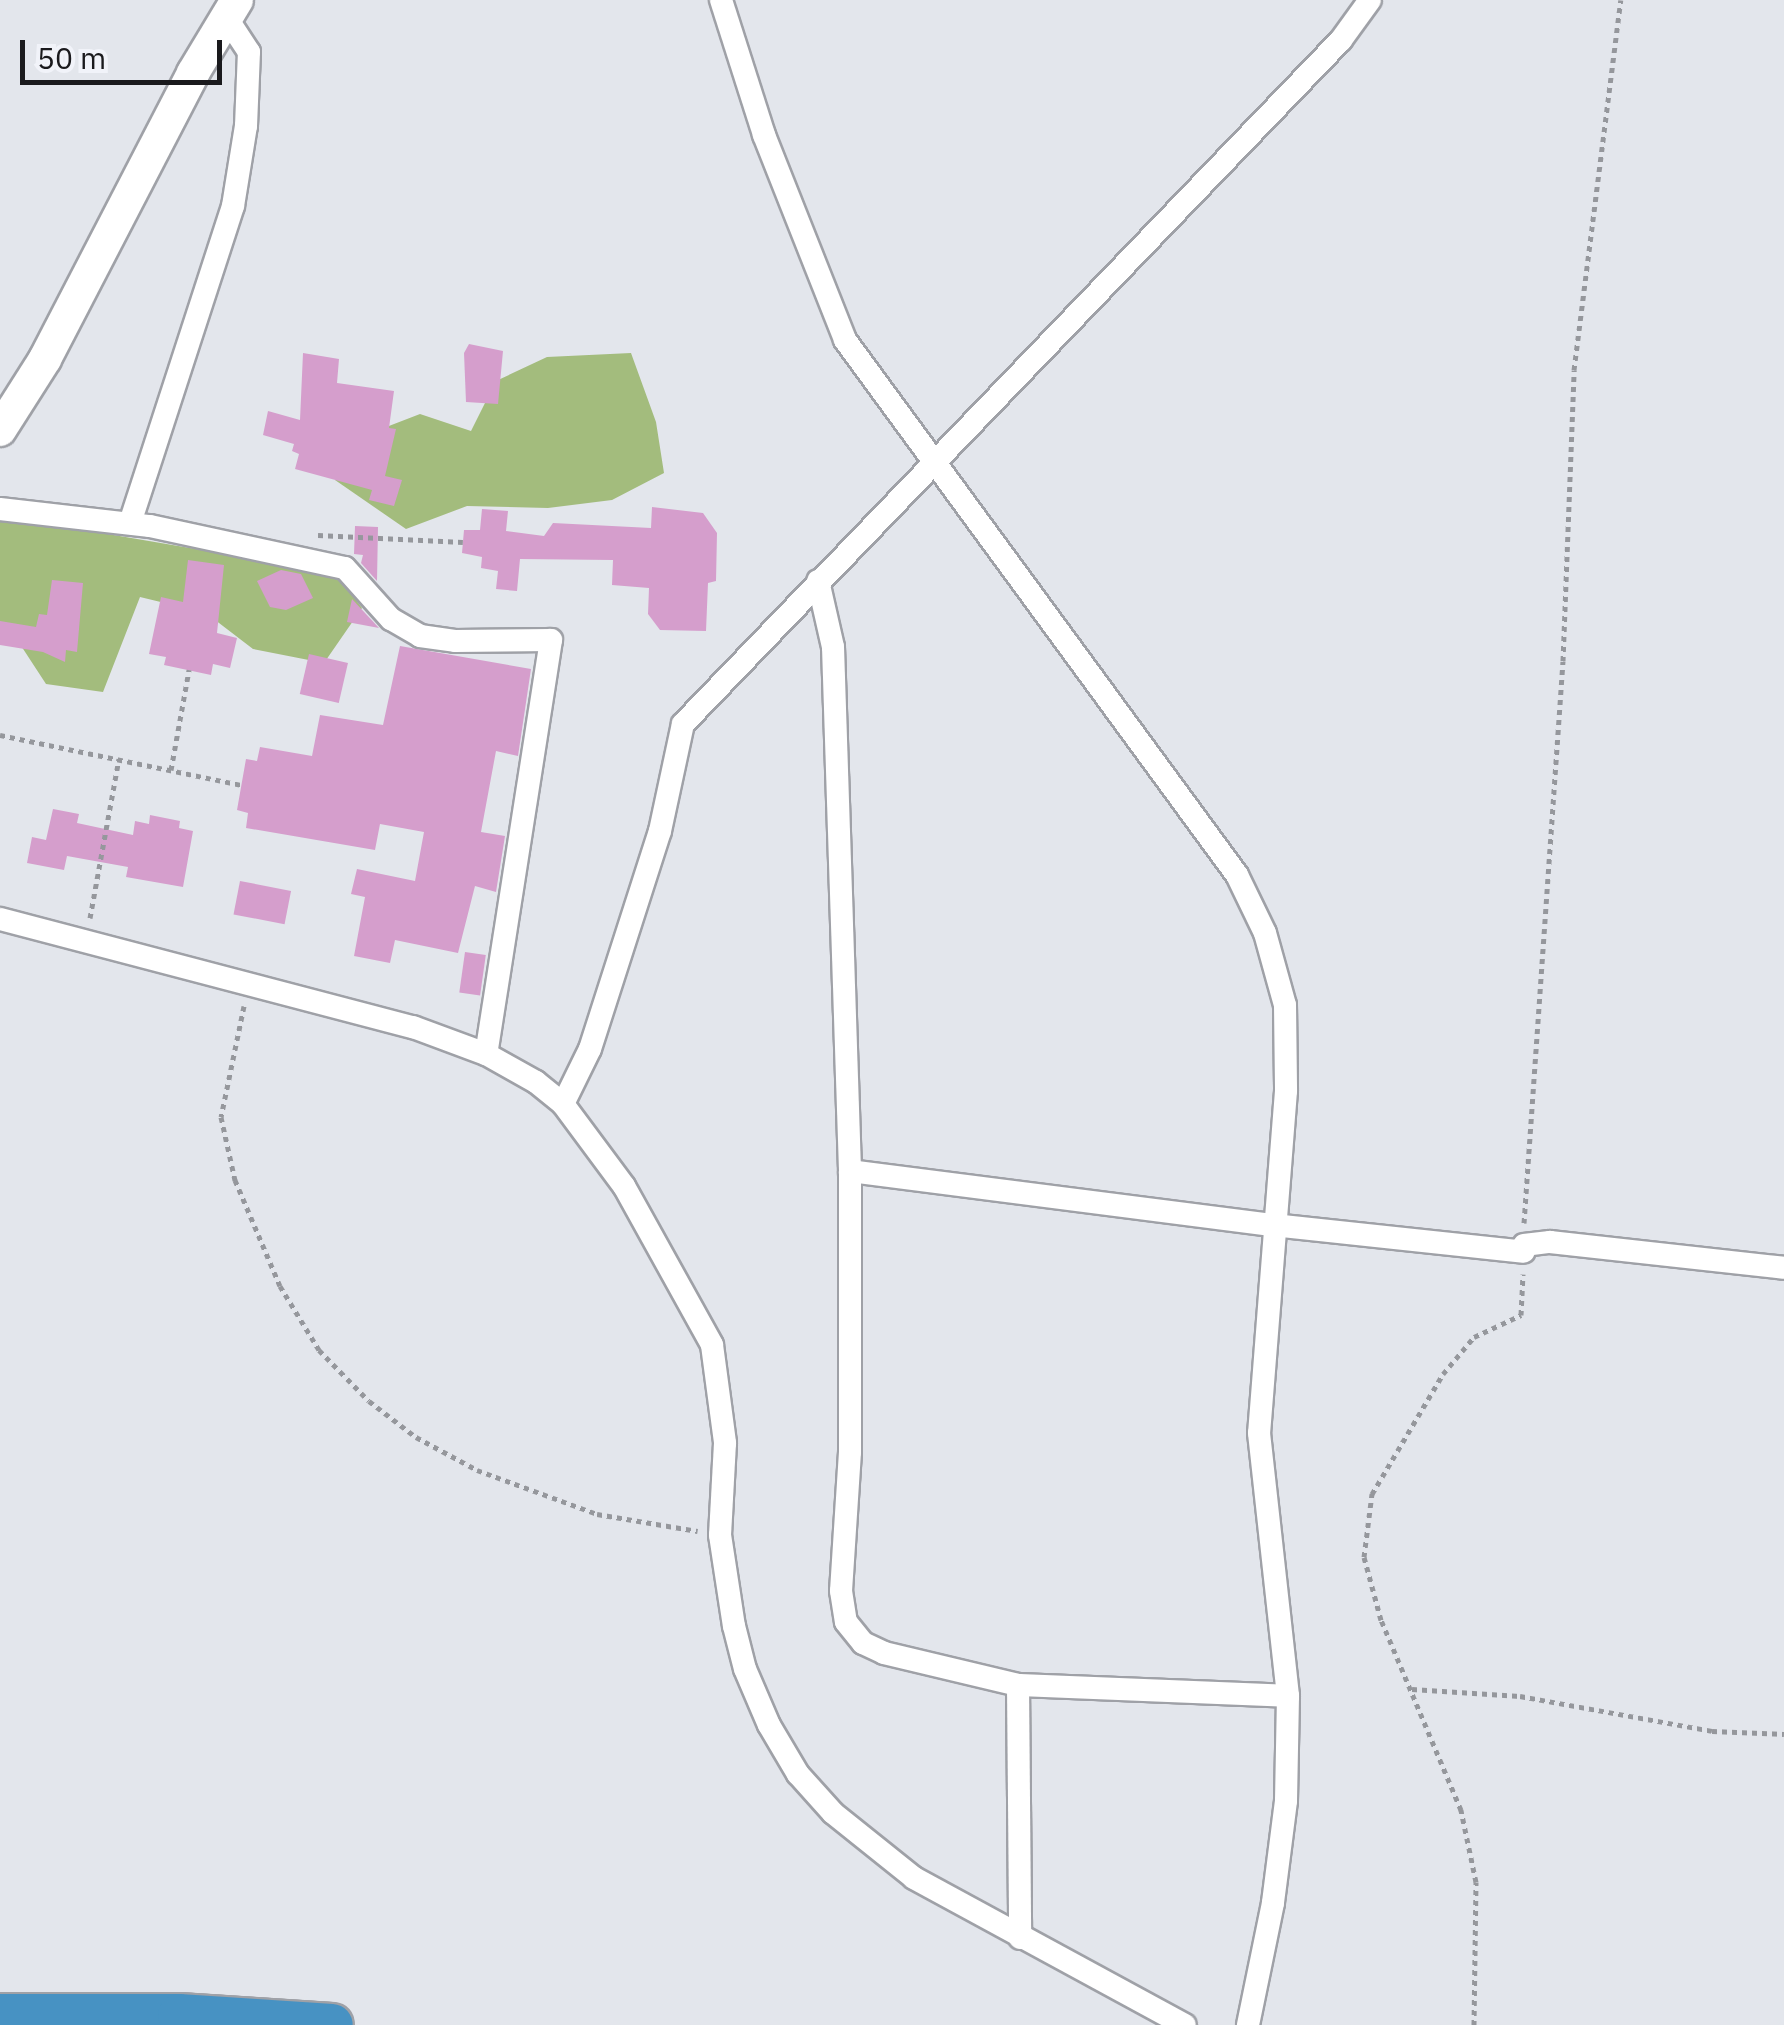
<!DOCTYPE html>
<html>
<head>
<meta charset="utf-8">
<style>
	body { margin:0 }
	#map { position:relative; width:1784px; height:2025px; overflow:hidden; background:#e3e6ec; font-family:"IBM Plex Sans",sans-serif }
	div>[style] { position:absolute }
	.forest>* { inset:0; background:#a3bc7d }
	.building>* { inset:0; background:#d59ecc; transform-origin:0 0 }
	.path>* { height:5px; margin-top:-2.5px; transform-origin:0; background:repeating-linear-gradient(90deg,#95979c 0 5px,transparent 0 10px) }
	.roads { filter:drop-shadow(2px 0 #9fa1a7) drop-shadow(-2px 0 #9fa1a7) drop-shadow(0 2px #9fa1a7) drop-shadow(0 -2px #9fa1a7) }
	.street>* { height:22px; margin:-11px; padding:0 11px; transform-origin:11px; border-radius:11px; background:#fff }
	.secondary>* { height:32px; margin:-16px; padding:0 16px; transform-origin:16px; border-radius:16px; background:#fff }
	.highway>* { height:42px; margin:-21px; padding:0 21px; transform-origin:21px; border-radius:21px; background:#4792c3 }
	span { translate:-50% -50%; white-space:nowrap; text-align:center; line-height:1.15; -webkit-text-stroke:8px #f1f3f9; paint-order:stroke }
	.scale { position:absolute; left:20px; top:40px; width:202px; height:45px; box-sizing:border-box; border:5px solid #1a1a1d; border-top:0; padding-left:12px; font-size:30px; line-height:35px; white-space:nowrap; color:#1a1a1d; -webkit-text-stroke:8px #f1f3f9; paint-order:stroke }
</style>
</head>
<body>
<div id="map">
	<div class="forest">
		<div style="clip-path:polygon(631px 353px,656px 422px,664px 473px,612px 500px,548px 508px,467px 506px,406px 529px,335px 480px,350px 441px,420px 414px,471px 431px,496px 381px,547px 357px)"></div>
		<div style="clip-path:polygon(8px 517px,336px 573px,362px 608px,324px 663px,253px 649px,206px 613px,140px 597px,103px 692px,46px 684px,14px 635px,0 624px,0 522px)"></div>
	</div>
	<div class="building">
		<div style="clip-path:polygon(469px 344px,503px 351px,498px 404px,466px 402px,464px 353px)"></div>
		<div style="clip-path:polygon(303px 353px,339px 359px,337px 383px,394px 391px,389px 428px,396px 429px,385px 476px,402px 480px,394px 506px,369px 500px,372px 490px,295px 469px,299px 454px,292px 451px,294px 444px,263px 435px,268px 411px,300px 420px)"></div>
		<div style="clip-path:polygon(652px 507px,703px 513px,717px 533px,716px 581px,708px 583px,706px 631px,660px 630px,648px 614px,649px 588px,612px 585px,613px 560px,520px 559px,517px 591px,496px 589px,498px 571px,481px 568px,482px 557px,462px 553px,464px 530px,480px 530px,482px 509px,508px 511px,506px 531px,544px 536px,553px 523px,651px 528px)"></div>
		<div style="clip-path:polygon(355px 526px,378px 527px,377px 581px,361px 563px,363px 555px,354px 554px)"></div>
		<div style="clip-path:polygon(188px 560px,224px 565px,217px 633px,237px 638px,230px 668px,213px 664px,211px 675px,164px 665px,166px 657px,149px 654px,161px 597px,183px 602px)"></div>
		<div style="clip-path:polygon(281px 570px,301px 574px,313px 598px,286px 610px,270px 607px,257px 581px)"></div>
		<div style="clip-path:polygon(52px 580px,83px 583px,77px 652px,66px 650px,65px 662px,43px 652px,0 645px,0 621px,36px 627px,39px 614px,47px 615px)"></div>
		<div style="clip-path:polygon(352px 599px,379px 628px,347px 622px)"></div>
		<div style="clip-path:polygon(400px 646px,531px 669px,518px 756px,496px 751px,481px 832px,505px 836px,496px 892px,475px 886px,458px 953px,395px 940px,390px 963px,354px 956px,365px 897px,351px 894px,357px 869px,415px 881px,424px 832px,380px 824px,375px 850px,246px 828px,248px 813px,237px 810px,246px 759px,257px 761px,260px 747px,312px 756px,320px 715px,383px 725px)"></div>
		<div style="left:309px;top:654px;width:40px;height:41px;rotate:13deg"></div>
		<div style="clip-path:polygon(53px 809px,79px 814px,77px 823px,133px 835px,135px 821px,149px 824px,150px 815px,180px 821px,179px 828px,193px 831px,183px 887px,126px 877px,128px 867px,67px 856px,64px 870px,27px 863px,32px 837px,46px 840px)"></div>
		<div style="left:240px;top:881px;width:52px;height:34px;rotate:11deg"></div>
		<div style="left:465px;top:952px;width:21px;height:41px;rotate:8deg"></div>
	</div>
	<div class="path">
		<div style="left:318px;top:535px;width:145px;rotate:2.8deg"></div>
		<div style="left:0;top:735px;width:246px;rotate:11.7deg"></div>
		<div style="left:171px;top:770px;width:102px;rotate:-79.8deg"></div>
		<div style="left:90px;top:918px;width:162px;rotate:-79.7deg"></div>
		<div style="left:244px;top:1006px;width:113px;rotate:101.7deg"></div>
		<div style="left:221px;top:1117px;width:65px;rotate:77.5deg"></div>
		<div style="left:235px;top:1180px;width:115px;rotate:67deg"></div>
		<div style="left:280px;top:1286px;width:75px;rotate:58.6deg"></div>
		<div style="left:319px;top:1350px;width:71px;rotate:45.6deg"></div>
		<div style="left:369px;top:1401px;width:59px;rotate:37.5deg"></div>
		<div style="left:416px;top:1437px;width:69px;rotate:28.4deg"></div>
		<div style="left:477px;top:1470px;width:128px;rotate:20.1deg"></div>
		<div style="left:597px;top:1514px;width:102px;rotate:9.6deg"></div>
		<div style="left:1524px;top:1223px;width:563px;rotate:-86.03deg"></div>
		<div style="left:1563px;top:661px;width:291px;rotate:-87.8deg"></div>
		<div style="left:1574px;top:370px;width:373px;rotate:-82.8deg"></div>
		<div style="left:1412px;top:1689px;width:108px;rotate:3.7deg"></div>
		<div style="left:1520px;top:1696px;width:195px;rotate:10.3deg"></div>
		<div style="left:1712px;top:1731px;width:72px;rotate:2.4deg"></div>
		<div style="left:1474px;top:2025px;width:143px;rotate:-89.2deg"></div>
		<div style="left:1476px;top:1882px;width:74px;rotate:-101.8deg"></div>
		<div style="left:1461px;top:1810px;width:206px;rotate:-112.8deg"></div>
		<div style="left:1381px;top:1620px;width:65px;rotate:-105.1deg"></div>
		<div style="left:1364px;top:1557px;width:64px;rotate:-82.8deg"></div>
		<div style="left:1372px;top:1494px;width:139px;rotate:-59.4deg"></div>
		<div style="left:1443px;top:1374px;width:48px;rotate:-50deg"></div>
		<div style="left:1474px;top:1337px;width:52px;rotate:-25.1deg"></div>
		<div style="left:1521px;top:1315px;width:41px;rotate:-87.2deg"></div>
	</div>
	<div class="roads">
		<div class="street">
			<div style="left:721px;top:0;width:142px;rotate:72.3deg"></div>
			<div style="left:764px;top:135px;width:220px;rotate:68.4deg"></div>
			<div style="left:845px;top:340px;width:663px;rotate:53.77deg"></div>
			<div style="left:1237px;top:875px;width:64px;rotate:64.2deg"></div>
			<div style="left:1265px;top:933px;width:75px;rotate:74.5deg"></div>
			<div style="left:1285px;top:1005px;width:86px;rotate:89.3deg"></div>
			<div style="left:1286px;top:1091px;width:343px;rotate:94.5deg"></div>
			<div style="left:1259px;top:1433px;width:265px;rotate:83.7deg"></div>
			<div style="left:1288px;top:1696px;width:105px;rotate:91.1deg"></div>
			<div style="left:1286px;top:1801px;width:103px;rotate:97.3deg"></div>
			<div style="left:1273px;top:1903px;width:125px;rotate:101.6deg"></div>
			<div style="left:0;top:509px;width:151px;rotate:6.5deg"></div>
			<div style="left:150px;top:526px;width:199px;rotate:12.2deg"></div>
			<div style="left:345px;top:568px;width:69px;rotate:48deg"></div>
			<div style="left:391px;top:619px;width:34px;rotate:30deg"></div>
			<div style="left:420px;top:636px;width:35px;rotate:8deg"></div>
			<div style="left:455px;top:641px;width:96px;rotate:-0.6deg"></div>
			<div style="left:551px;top:640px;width:419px;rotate:98.9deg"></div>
			<div style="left:130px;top:523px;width:333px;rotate:-72deg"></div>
			<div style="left:233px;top:206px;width:81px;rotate:-80.8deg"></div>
			<div style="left:246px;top:126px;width:74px;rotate:-87.7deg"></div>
			<div style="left:249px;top:52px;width:42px;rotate:-123.3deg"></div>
			<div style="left:818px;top:581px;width:68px;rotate:77.2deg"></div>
			<div style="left:833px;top:647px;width:524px;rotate:88.14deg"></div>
			<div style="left:850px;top:1171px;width:281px;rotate:90deg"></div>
			<div style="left:850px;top:1452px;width:139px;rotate:93.7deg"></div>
			<div style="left:841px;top:1591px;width:31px;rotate:81deg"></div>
			<div style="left:846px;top:1622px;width:27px;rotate:51deg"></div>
			<div style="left:863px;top:1643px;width:23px;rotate:25deg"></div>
			<div style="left:884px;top:1653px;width:138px;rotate:13.4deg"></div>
			<div style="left:1018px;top:1685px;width:270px;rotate:2.3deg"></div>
			<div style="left:0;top:919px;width:427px;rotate:14.7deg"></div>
			<div style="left:413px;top:1027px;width:78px;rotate:20.3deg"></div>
			<div style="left:486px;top:1054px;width:57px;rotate:29.2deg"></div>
			<div style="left:536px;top:1082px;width:35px;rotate:39deg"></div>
			<div style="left:563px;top:1104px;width:102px;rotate:53.4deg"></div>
			<div style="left:624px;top:1186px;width:182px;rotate:61deg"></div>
			<div style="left:712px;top:1345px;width:99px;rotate:82.4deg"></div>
			<div style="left:725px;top:1443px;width:92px;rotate:93.1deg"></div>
			<div style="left:720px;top:1535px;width:92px;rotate:81.3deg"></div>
			<div style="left:734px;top:1626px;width:44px;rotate:75.7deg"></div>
			<div style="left:745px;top:1669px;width:61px;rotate:66.8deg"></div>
			<div style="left:769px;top:1725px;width:57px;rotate:59.4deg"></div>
			<div style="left:798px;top:1774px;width:52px;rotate:48.1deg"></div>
			<div style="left:833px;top:1813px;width:104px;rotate:38.7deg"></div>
			<div style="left:914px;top:1878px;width:308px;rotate:28.5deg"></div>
			<div style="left:563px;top:1104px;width:61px;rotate:-63.9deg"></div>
			<div style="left:590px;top:1049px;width:229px;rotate:-72.2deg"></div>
			<div style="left:660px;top:831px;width:109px;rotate:-77.9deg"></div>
			<div style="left:683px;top:724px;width:949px;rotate:-46.11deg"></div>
			<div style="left:1341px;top:40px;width:49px;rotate:-54.1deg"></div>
			<div style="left:850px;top:1171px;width:426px;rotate:7.3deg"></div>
			<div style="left:1273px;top:1225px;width:252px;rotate:6.1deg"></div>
			<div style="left:1524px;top:1245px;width:26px;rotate:-7deg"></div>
			<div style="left:1550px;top:1242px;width:235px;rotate:6.3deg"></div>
			<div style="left:1018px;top:1685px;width:253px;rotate:89.5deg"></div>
		</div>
		<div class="secondary">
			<div style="left:0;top:430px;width:84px;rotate:-57.6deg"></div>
			<div style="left:45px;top:359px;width:322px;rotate:-62.6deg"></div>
			<div style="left:193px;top:73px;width:85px;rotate:-58.9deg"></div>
		</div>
		<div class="highway">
			<div style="left:0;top:2015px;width:179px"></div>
			<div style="left:179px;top:2015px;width:153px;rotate:3.7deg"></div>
		</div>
	</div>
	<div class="scale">50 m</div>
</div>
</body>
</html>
